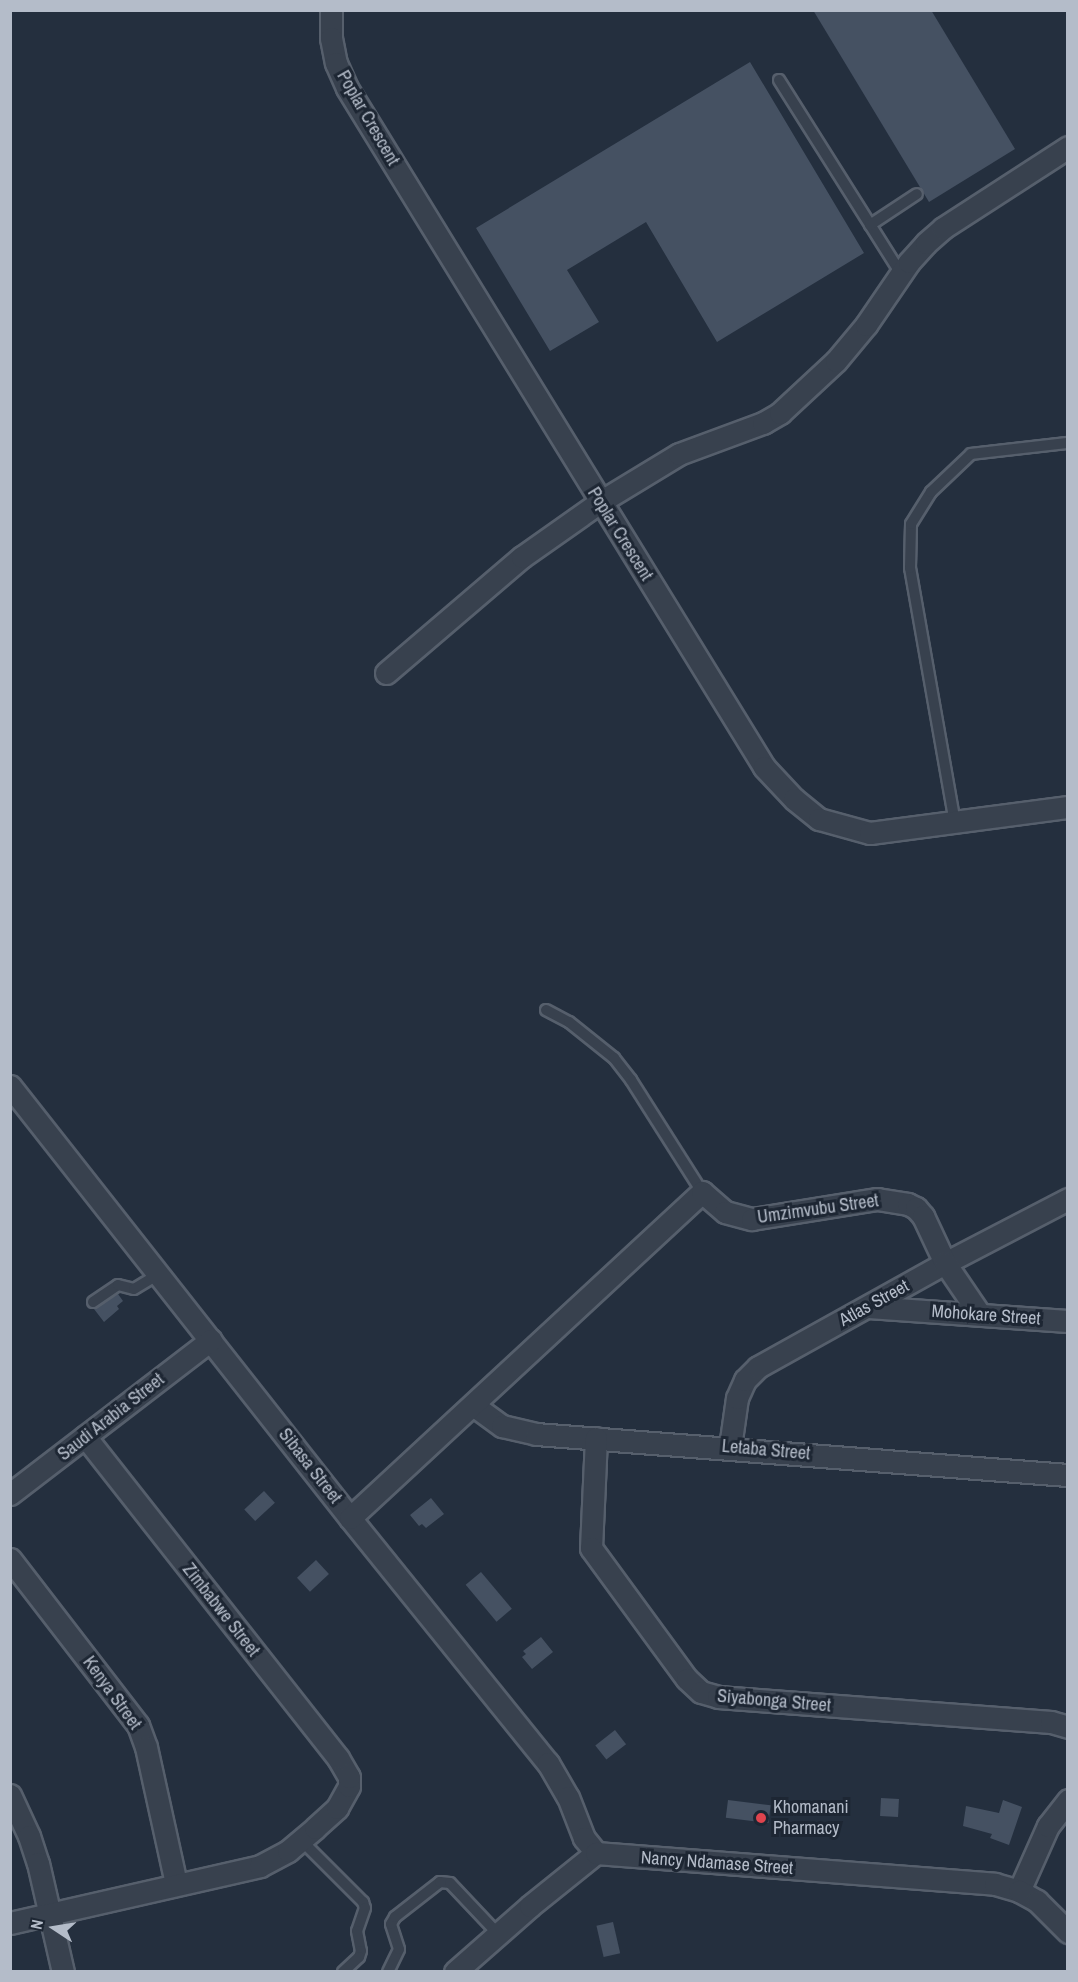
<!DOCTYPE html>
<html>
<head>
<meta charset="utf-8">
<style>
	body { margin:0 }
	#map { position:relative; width:1078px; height:1982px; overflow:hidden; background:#242f3e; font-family:"Archivo Narrow",sans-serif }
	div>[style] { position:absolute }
	.building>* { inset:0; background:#455162; transform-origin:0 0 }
	.roads { filter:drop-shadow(2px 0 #565f6c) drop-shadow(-2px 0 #565f6c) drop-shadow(0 2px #565f6c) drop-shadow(0 -2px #565f6c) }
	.lane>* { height:10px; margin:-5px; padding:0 5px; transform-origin:5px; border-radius:5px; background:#38414e }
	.street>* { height:21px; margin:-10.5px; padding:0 10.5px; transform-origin:10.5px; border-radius:10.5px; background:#38414e }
	.dots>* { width:16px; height:16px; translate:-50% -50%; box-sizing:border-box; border:3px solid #1d2633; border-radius:50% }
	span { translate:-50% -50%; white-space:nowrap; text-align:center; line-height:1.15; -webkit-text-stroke:6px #1d2633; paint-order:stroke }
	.street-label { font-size:18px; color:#b4bcc9 }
	.poi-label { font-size:18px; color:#b4bcc9 }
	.left { translate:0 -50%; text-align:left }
	.frame { position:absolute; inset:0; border:12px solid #b4bcc9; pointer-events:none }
	.north { position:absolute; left:24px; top:1898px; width:60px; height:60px; -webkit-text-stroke:4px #1d2633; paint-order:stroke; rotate:282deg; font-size:16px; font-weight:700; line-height:24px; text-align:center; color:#b4bcc9 }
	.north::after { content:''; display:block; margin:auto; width:21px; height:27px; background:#b4bcc9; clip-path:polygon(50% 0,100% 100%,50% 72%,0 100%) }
</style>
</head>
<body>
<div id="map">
	<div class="building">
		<div style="clip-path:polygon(813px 10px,931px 10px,1015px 149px,929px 202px)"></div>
		<div style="clip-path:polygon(750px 62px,864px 253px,717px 342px,646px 222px,567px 270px,599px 322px,550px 351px,476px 228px)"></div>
		<div style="clip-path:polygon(118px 1294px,123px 1301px,117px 1306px,119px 1309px,104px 1322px,94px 1309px)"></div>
		<div style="left:264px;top:1491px;width:16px;height:27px;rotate:47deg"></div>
		<div style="clip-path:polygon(431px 1498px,444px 1514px,426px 1528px,422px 1524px,419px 1526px,410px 1515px)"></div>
		<div style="left:316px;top:1560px;width:19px;height:26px;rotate:47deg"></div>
		<div style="left:481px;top:1572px;width:48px;height:20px;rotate:50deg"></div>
		<div style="clip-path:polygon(541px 1637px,553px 1652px,532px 1669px,522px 1657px,526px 1654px,523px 1651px)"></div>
		<div style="left:615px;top:1730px;width:18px;height:25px;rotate:52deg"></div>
		<div style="left:881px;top:1798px;width:18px;height:18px;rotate:3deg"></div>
		<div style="left:728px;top:1800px;width:43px;height:18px;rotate:7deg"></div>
		<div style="clip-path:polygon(1003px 1800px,1022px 1807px,1009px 1845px,990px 1838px,992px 1834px,963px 1826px,966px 1806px,999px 1813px)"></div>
		<div style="left:613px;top:1922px;width:32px;height:17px;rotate:77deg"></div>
	</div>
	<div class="roads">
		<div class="lane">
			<div style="left:779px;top:80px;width:229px;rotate:57.8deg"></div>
			<div style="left:870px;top:225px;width:56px;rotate:-33.4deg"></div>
			<div style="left:955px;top:823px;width:259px;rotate:-100deg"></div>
			<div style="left:910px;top:568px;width:44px;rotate:-88.7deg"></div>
			<div style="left:911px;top:524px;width:38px;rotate:-58deg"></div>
			<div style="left:931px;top:492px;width:55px;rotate:-43.5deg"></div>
			<div style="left:971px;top:454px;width:98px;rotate:-6.5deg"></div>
			<div style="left:546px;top:1010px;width:26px;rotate:28deg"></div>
			<div style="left:569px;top:1022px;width:58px;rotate:38.7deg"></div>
			<div style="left:614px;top:1058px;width:28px;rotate:52deg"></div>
			<div style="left:631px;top:1080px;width:133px;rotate:57.6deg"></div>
			<div style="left:93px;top:1302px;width:30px;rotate:-34deg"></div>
			<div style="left:118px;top:1285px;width:16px;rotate:14deg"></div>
			<div style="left:134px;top:1289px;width:29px;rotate:-31deg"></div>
			<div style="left:301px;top:1840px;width:88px;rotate:45deg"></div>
			<div style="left:363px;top:1902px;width:6px;rotate:72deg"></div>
			<div style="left:365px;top:1908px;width:24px;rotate:109deg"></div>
			<div style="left:357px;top:1931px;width:20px;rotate:79deg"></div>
			<div style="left:361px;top:1951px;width:6px;rotate:108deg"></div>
			<div style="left:359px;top:1957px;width:22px;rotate:137deg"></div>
			<div style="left:388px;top:1972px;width:25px;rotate:-64deg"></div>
			<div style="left:399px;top:1949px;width:26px;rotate:-108deg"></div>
			<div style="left:391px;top:1924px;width:8px;rotate:-60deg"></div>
			<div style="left:395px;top:1917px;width:57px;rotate:-37.9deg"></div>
			<div style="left:440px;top:1882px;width:10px;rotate:6deg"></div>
			<div style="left:450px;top:1883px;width:70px;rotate:46.7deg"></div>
		</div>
		<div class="street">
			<div style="left:331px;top:10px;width:28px;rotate:90deg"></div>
			<div style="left:331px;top:38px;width:25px;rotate:79deg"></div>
			<div style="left:336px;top:63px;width:27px;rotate:66deg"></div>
			<div style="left:347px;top:88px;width:797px;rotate:58.44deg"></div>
			<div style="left:764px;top:767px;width:44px;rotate:46.8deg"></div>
			<div style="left:794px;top:799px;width:32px;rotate:39deg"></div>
			<div style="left:819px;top:819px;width:53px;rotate:15.4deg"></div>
			<div style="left:870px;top:833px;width:200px;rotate:-7.5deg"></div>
			<div style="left:386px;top:673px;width:179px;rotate:-40.5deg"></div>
			<div style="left:522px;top:557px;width:95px;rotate:-35.2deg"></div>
			<div style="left:600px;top:502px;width:92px;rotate:-31.3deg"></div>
			<div style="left:679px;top:454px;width:90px;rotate:-20.3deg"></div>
			<div style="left:763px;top:423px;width:20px;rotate:-30deg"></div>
			<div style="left:780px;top:413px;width:76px;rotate:-42.9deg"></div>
			<div style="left:836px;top:361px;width:47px;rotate:-50.2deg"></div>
			<div style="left:866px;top:325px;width:76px;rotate:-55.7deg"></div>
			<div style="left:909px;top:262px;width:25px;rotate:-48deg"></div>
			<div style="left:926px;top:243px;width:23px;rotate:-41deg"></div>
			<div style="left:943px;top:228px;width:149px;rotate:-32.9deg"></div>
			<div style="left:10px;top:1086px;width:550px;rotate:51.8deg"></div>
			<div style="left:350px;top:1518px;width:315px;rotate:51.1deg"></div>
			<div style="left:548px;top:1763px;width:39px;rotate:60deg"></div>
			<div style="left:568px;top:1797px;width:44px;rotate:68.7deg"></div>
			<div style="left:584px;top:1838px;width:19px;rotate:51deg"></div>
			<div style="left:868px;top:1307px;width:200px;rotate:4deg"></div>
			<div style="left:473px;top:1405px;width:36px;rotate:36deg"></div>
			<div style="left:502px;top:1426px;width:35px;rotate:13deg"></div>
			<div style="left:536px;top:1434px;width:534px;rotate:4.41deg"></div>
			<div style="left:596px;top:1438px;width:110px;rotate:92.6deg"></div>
			<div style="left:591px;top:1548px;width:162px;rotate:53.8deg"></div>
			<div style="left:687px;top:1679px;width:19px;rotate:43deg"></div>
			<div style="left:701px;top:1692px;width:18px;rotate:16deg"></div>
			<div style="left:718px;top:1697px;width:334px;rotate:4.3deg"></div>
			<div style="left:1051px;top:1722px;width:18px;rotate:16deg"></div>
			<div style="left:730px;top:1447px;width:49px;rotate:-81.9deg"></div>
			<div style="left:737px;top:1398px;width:20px;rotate:-66deg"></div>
			<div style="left:745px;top:1380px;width:18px;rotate:-45deg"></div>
			<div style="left:758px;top:1367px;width:214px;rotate:-29.1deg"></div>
			<div style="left:945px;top:1263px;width:139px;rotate:-27.5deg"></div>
			<div style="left:10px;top:1494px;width:253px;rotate:-37.5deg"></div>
			<div style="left:350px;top:1518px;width:480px;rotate:-42.8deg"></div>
			<div style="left:702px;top:1192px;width:30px;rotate:41deg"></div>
			<div style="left:725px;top:1212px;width:28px;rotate:15deg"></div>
			<div style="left:752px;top:1219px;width:127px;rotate:-9.1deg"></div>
			<div style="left:877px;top:1199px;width:31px;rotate:9deg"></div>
			<div style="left:908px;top:1204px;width:9px;rotate:27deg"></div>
			<div style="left:916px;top:1208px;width:11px;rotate:49deg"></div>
			<div style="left:923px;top:1216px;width:52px;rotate:64.9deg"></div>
			<div style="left:945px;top:1263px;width:60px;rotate:55.8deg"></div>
			<div style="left:10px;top:1559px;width:210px;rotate:52.4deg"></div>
			<div style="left:138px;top:1725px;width:23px;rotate:70deg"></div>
			<div style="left:146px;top:1747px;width:139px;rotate:77.6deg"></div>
			<div style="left:10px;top:1795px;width:45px;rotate:65.1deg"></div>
			<div style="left:29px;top:1836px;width:28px;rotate:72deg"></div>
			<div style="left:38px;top:1863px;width:112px;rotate:77.1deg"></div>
			<div style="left:1019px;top:1891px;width:71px;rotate:-66deg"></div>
			<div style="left:1048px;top:1826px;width:33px;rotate:-52deg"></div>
			<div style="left:10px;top:1923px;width:256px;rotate:-12.8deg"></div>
			<div style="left:260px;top:1866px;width:32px;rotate:-28deg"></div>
			<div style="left:288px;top:1851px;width:35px;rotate:-40deg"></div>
			<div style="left:315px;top:1828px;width:30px;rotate:-42deg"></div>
			<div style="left:337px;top:1808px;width:25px;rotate:-61deg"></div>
			<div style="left:349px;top:1786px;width:9px;rotate:-90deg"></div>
			<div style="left:349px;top:1777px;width:22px;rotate:-120deg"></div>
			<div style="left:338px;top:1758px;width:409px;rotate:-128.2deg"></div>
			<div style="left:455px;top:1972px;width:100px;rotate:-41.3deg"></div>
			<div style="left:530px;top:1906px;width:85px;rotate:-38.8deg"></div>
			<div style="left:596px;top:1853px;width:400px;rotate:4.4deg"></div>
			<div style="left:995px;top:1884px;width:25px;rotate:16deg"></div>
			<div style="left:1019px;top:1891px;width:21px;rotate:29deg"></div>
			<div style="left:1037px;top:1901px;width:44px;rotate:45deg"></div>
		</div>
	</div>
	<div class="dots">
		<div style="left:761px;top:1818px;background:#e0444e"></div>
	</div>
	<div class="street-label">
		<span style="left:368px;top:118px;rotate:60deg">Poplar Crescent</span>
		<span style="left:620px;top:534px;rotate:58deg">Poplar Crescent</span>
		<span style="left:818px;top:1209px;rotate:-8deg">Umzimvubu Street</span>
		<span style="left:874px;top:1303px;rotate:-29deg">Atlas Street</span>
		<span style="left:986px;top:1315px;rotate:4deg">Mohokare Street</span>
		<span style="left:111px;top:1417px;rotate:-38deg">Saudi Arabia Street</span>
		<span style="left:766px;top:1450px;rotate:5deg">Letaba Street</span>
		<span style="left:310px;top:1466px;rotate:52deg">Sibasa Street</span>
		<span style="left:221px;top:1610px;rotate:52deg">Zimbabwe Street</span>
		<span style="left:112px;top:1693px;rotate:54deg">Kenya Street</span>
		<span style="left:774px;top:1701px;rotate:5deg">Siyabonga Street</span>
		<span style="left:717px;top:1863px;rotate:4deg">Nancy Ndamase Street</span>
	</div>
	<div class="poi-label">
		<span class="left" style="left:773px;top:1818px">Khomanani<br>Pharmacy</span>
	</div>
	<div class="frame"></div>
	<div class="north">N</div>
</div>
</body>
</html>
